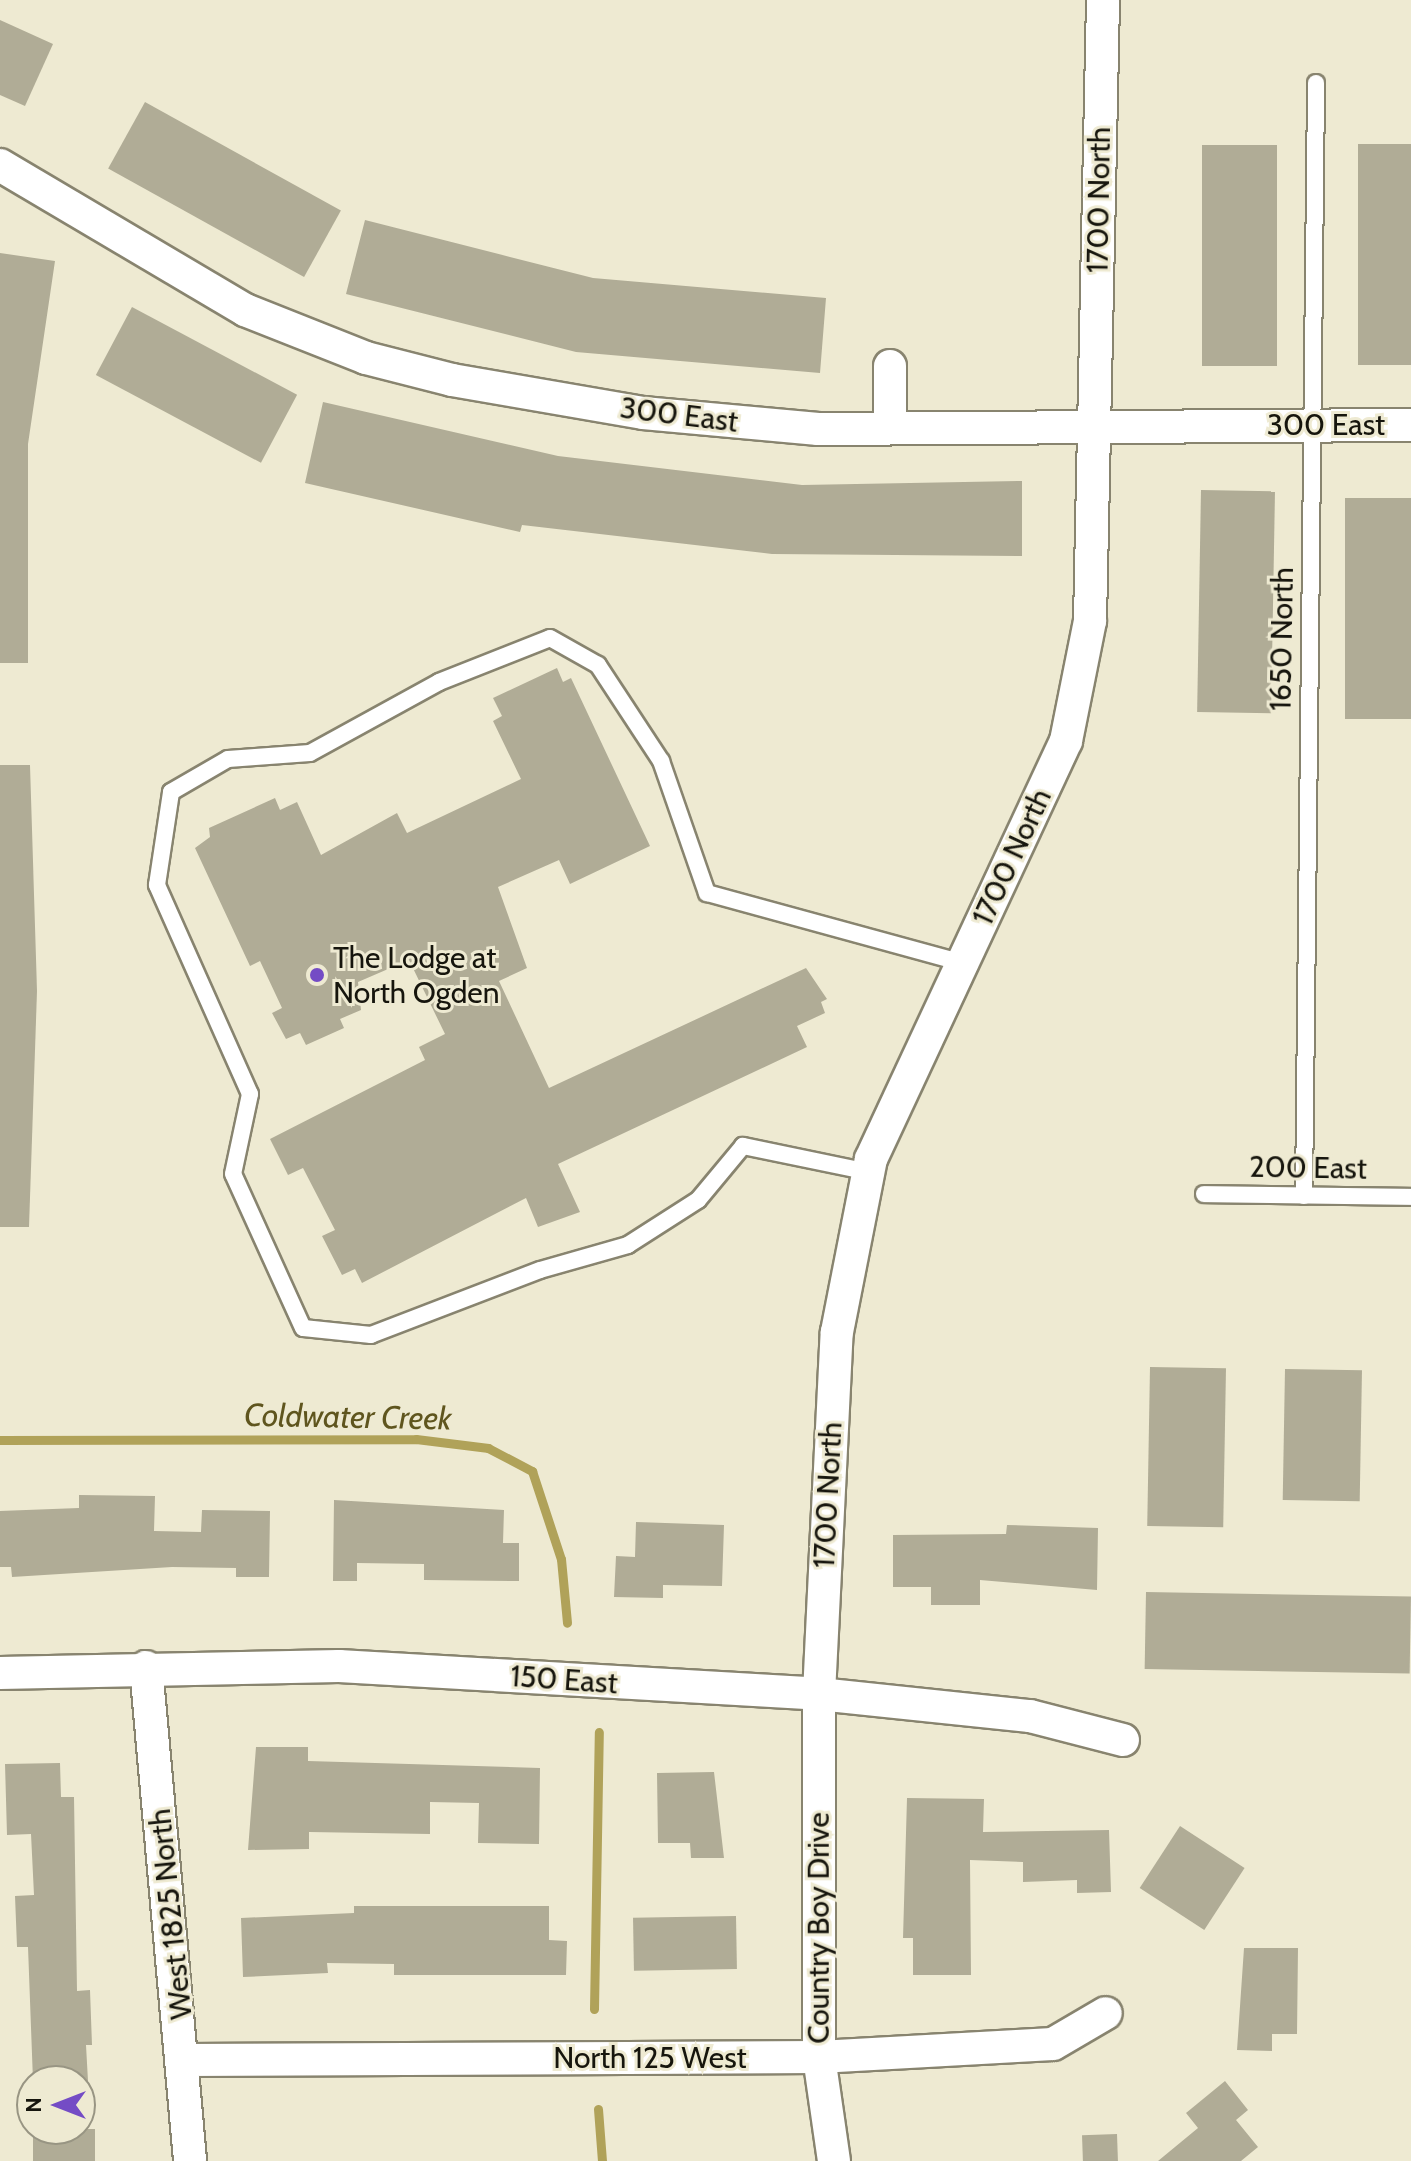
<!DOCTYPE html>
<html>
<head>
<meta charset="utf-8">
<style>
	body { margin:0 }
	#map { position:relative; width:1411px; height:2161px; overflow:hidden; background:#eeead2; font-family:Cabin,sans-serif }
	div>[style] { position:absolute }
	.stream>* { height:9px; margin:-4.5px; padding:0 4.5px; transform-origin:4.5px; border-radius:4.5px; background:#b0a259 }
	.building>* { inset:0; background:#b0ac96; transform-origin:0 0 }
	.roads { filter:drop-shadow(2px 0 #88846f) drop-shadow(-2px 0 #88846f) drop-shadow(0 2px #88846f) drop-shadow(0 -2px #88846f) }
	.lane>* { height:16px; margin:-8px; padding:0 8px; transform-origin:8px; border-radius:8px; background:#fff }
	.street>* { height:32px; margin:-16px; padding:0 16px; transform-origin:16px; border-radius:16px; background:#fff }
	.dots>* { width:22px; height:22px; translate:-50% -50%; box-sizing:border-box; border:4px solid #eeead2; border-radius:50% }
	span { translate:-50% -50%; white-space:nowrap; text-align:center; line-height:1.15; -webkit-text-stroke:6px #eeead2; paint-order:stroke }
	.street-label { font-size:30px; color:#16150d }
	.poi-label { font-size:30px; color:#16150d }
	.left { translate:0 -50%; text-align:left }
	.water-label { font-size:32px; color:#5f551e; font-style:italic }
	.north { position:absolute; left:16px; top:2065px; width:80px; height:80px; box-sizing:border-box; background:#eeead2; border:2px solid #989583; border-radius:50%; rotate:270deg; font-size:22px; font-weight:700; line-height:32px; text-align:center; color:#16150d }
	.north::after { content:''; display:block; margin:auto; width:28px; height:36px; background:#744cc5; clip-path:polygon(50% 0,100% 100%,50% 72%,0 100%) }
</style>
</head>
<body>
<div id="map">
	<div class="stream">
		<div style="left:0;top:1440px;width:416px;rotate:-0.1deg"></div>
		<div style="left:416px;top:1439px;width:73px;rotate:7.1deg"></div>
		<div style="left:488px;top:1448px;width:50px;rotate:27.6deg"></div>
		<div style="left:532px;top:1471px;width:93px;rotate:71.8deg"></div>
		<div style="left:561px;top:1559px;width:64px;rotate:84.6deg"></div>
		<div style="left:594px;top:2009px;width:277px;rotate:-89deg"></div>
		<div style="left:598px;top:2109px;width:52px;rotate:85.6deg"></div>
	</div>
	<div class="building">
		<div style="clip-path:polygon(0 20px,53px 44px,25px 106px,0 95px)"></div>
		<div style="left:145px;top:102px;width:224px;height:76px;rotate:29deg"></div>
		<div style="left:1358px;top:144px;width:53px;height:221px"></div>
		<div style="left:1202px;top:145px;width:75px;height:221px"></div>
		<div style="clip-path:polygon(365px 220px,593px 278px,826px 298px,820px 373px,576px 352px,346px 294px)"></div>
		<div style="clip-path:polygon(0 253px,55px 261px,28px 444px,28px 663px,0 663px)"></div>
		<div style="left:132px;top:307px;width:187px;height:77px;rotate:28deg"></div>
		<div style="clip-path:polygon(323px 402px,558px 456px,802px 485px,1022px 481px,1022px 556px,772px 554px,522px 525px,520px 532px,305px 483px)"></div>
		<div style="left:1201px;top:490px;width:74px;height:222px;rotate:1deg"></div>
		<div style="left:1345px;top:498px;width:66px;height:221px"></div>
		<div style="clip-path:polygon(557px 668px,563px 682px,571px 678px,650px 846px,570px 884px,559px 860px,498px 887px,527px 968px,499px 981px,549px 1088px,806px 968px,827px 999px,821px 1002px,825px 1013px,797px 1026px,807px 1047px,558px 1164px,580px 1212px,538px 1227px,526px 1198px,362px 1283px,355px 1269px,342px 1275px,322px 1236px,335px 1230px,303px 1168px,288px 1175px,270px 1139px,425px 1060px,419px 1047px,445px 1034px,409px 960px,358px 982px,361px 1010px,340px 1019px,344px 1028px,306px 1045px,300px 1033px,286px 1039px,272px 1013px,282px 1008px,260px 961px,250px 966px,195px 848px,210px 837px,209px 828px,275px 798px,280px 810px,297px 802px,321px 855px,397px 813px,407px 833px,521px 779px,493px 721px,502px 716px,493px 698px)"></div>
		<div style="clip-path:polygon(0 765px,30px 765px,37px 991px,29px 1227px,0 1227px)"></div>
		<div style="left:1150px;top:1367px;width:76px;height:159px;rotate:1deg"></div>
		<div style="left:1285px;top:1369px;width:77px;height:131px;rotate:1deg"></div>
		<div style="clip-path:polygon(79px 1495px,155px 1496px,154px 1531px,201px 1532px,202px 1510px,270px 1511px,269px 1577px,236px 1577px,236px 1568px,172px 1567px,12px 1577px,11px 1567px,0 1567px,0 1511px,79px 1508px)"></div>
		<div style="clip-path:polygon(334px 1500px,504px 1510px,503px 1543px,519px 1543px,519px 1581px,424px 1580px,424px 1564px,357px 1563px,357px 1581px,333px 1581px)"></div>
		<div style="clip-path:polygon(636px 1522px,724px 1525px,722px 1586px,663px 1585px,663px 1598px,614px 1597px,616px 1556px,635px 1557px)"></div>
		<div style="clip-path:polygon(1007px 1525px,1098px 1528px,1097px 1590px,980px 1580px,980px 1605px,931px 1605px,931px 1587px,893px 1587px,893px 1535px,1006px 1534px)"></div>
		<div style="left:1146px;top:1592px;width:265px;height:77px;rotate:1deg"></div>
		<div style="clip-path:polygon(256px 1747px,308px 1747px,308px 1761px,540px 1768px,539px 1844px,478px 1843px,479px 1803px,430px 1802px,430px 1834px,309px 1832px,309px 1849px,248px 1850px)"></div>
		<div style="clip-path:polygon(60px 1763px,61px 1797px,74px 1797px,77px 1991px,90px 1990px,92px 2045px,86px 2045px,88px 2081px,33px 2081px,28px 1947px,17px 1947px,15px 1896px,34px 1895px,31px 1834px,7px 1835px,5px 1764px)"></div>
		<div style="clip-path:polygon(714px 1772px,724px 1858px,691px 1858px,690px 1843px,658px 1843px,657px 1773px)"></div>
		<div style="clip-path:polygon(907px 1798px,984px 1799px,983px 1832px,1109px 1830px,1111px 1892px,1077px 1893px,1077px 1880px,1023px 1882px,1023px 1862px,970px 1860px,971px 1975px,913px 1975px,913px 1938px,903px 1938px)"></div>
		<div style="left:1180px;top:1826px;width:77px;height:74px;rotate:33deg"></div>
		<div style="clip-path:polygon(354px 1906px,549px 1906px,549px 1940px,567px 1941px,566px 1975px,394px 1975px,394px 1964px,327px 1963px,328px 1973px,243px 1977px,241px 1918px,354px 1913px)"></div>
		<div style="left:736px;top:1916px;width:53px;height:103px;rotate:89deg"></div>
		<div style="clip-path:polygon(1244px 1948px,1298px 1948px,1297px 2034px,1272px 2034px,1272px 2051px,1237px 2050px)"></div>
		<div style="clip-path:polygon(1225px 2081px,1248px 2110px,1236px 2120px,1258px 2147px,1241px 2161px,1158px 2161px,1198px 2128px,1186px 2113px)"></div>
		<div style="left:33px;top:2129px;width:62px;height:32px"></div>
		<div style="left:1117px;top:2134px;width:27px;height:35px;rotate:88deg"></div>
	</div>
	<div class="roads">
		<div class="lane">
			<div style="left:869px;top:1172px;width:129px;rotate:-168.3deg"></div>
			<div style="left:743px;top:1146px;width:70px;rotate:129.8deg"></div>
			<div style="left:698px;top:1200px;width:83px;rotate:147.3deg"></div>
			<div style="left:628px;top:1245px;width:91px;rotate:164.1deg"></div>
			<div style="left:540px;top:1270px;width:181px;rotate:159deg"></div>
			<div style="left:371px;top:1335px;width:68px;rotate:-174.1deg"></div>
			<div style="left:303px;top:1328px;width:169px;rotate:-114.4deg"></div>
			<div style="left:233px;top:1174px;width:82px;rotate:-78deg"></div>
			<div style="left:250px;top:1094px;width:229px;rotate:-114deg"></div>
			<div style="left:157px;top:885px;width:94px;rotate:-81.4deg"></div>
			<div style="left:171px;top:792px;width:66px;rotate:-30.1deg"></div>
			<div style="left:228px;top:759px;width:82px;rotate:-4.2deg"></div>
			<div style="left:310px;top:753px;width:147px;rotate:-28.8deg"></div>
			<div style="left:439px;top:682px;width:119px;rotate:-21.6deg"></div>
			<div style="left:550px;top:638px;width:55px;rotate:29.4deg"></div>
			<div style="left:598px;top:665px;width:115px;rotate:56.7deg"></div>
			<div style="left:661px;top:761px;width:140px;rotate:70.8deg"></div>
			<div style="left:707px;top:893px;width:265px;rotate:15.3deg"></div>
			<div style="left:1204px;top:1194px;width:207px;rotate:0.8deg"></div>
			<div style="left:1304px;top:1196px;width:1113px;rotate:-89.38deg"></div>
		</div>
		<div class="street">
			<div style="left:0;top:165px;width:285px;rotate:30.6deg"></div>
			<div style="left:245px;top:310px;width:130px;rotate:21.6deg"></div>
			<div style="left:366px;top:358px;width:89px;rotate:14.3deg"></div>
			<div style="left:452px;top:380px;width:194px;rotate:9.8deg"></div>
			<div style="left:643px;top:413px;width:176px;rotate:5.2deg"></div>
			<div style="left:818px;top:429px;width:593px;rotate:-0.39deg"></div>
			<div style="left:890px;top:366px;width:62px;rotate:90deg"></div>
			<div style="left:146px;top:1667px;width:496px;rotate:84.9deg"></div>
			<div style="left:0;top:1673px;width:339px;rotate:-1.2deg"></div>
			<div style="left:339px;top:1666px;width:481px;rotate:3.3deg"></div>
			<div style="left:819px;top:1694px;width:212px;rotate:6deg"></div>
			<div style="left:1030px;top:1716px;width:96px;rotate:14.5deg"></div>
			<div style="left:186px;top:2060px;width:633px;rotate:-0.27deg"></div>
			<div style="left:819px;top:2057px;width:234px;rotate:-3.2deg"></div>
			<div style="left:1053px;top:2044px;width:61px;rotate:-30.3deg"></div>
			<div style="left:834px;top:2161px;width:105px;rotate:-98.2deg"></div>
			<div style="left:819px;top:2057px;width:363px;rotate:-90deg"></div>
			<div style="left:819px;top:1694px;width:362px;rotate:-87.2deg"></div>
			<div style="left:837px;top:1332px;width:176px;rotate:-78.9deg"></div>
			<div style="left:871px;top:1159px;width:461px;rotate:-65deg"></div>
			<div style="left:1066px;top:741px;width:122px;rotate:-78.7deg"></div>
			<div style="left:1090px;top:621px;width:621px;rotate:-88.8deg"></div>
		</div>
	</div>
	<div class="dots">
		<div style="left:317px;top:975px;background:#744cc5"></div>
	</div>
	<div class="street-label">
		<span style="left:1099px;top:200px;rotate:-89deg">1700 North</span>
		<span style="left:679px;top:415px;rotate:7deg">300 East</span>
		<span style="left:1326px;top:425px">300 East</span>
		<span style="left:1282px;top:639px;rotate:-89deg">1650 North</span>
		<span style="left:1012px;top:857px;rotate:-65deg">1700 North</span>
		<span style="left:1308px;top:1168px;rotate:1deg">200 East</span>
		<span style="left:828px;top:1495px;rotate:-87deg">1700 North</span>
		<span style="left:564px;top:1680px;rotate:4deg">150 East</span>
		<span style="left:171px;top:1914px;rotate:-96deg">West 1825 North</span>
		<span style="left:819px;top:1928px;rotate:-90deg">Country Boy Drive</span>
		<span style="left:650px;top:2058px">North 125 West</span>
	</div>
	<div class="poi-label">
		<span class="left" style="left:333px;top:975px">The Lodge at<br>North Ogden</span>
	</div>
	<div class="water-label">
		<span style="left:348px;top:1417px;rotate:1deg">Coldwater Creek</span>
	</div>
	<div class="north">N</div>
</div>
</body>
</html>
